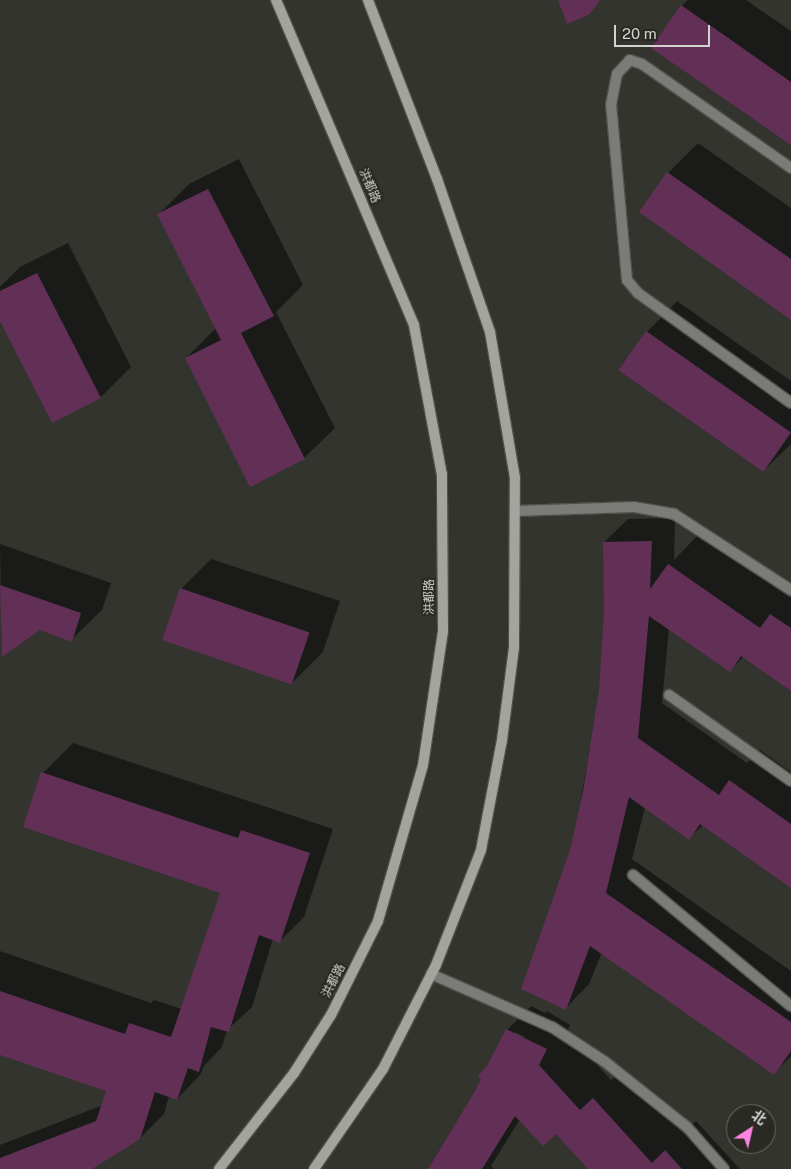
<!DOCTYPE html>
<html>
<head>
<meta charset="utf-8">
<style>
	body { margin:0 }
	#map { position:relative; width:791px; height:1169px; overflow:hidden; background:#32342d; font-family:"Public Sans","Noto Sans SC",sans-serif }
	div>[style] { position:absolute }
	.shadow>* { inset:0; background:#0007 }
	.building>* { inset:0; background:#623057; transform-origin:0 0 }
	.roads { filter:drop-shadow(1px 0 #4f514a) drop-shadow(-1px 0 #4f514a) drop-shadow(0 1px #4f514a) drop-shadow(0 -1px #4f514a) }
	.service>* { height:10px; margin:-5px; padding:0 5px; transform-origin:5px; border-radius:5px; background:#7b7b78 }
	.secondary>* { height:10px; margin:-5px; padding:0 5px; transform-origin:5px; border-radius:5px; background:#a3a49e }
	span { translate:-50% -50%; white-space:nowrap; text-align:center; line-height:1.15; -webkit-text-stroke:4px #282a23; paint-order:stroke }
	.street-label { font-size:12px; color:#d2d3ce }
	.north { position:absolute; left:726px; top:1104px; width:50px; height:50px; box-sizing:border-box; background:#282a23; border:1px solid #6c6e67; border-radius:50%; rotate:35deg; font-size:14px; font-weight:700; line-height:20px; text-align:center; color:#d2d3ce }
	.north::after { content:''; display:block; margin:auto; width:18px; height:22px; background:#fd86e3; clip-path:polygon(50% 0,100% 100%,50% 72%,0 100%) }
	.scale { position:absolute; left:614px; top:25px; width:96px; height:22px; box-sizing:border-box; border:2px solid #d2d3ce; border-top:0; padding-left:6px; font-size:15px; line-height:18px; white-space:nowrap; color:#d2d3ce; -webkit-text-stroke:4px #282a23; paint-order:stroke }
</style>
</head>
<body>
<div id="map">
	<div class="shadow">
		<div style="clip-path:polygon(688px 0,746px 0,791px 31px,791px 144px,682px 6px)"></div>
		<div style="clip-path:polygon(698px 143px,791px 208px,791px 318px,668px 173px)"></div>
		<div style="clip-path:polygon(239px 159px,303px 285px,276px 312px,335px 428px,304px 458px,186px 358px,216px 328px,159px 214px,189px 184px)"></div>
		<div style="clip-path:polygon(68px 243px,131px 367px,101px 397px,53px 421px,0 318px,0 287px,20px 267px)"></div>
		<div style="clip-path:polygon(677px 301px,791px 381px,791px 444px,763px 471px,647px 332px)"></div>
		<div style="clip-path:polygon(675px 518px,674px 560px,699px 534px,789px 597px,791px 595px,791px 689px,744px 656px,730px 670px,669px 628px,662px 703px,747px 763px,760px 750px,791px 772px,791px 886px,703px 825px,689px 838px,645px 807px,632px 859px,791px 971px,791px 1056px,774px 1073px,602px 952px,589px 984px,566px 1008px,572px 850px,600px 690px,606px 610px,604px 542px,628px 519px)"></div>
		<div style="clip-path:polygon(0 544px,111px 583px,102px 610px,71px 640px,40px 629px,2px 655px)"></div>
		<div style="clip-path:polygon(211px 559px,340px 601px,323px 652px,293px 682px,181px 589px)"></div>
		<div style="clip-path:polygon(73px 743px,333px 829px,304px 917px,280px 941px,273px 939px,252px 1007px,227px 1030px,222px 1047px,204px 1066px,200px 1075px,177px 1099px,169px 1096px,164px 1114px,140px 1138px,89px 1169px,0 1169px,0 1145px,103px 1105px,108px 1090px,0 1053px,0 951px,151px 1003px,154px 1000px,182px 1009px,221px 892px,43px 773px)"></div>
		<div style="clip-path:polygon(evenodd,531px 1006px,545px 1013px,547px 1011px,570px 1025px,567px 1032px,611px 1080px,624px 1069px,683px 1133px,696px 1121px,740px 1169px,589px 1169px,556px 1133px,520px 1119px,491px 1166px,494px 1169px,428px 1169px,483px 1079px,507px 1030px,531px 1006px,515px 1032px,525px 1037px,524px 1039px,515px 1034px,515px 1032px)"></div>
	</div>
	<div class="building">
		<div style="clip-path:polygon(558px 0,600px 0,590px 14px,567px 24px)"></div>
		<div style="clip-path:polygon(681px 5px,791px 82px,791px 145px,651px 48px)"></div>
		<div style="clip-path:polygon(667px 172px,791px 259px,791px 320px,639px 212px)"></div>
		<div style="clip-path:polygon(208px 189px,274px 316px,241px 333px,305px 459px,250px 487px,185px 358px,221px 340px,157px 214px)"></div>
		<div style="clip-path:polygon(37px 273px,101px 398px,52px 423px,0 321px,0 291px)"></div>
		<div style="left:646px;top:331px;width:177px;height:48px;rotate:35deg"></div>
		<div style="clip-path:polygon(652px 541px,650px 589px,668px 564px,760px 628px,770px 614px,791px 628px,791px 691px,741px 656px,730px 672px,649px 616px,638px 738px,719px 795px,729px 780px,791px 824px,791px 888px,700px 824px,689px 840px,629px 797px,606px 893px,791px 1022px,791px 1051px,774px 1075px,590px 946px,566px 1010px,521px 989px,570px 850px,583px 791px,599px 690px,604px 610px,603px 542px)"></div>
		<div style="clip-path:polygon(0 585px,81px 613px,72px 642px,40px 630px,2px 657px)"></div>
		<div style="left:180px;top:588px;width:137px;height:55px;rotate:19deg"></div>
		<div style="clip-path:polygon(41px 772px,238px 838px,241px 830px,310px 853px,280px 943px,259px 935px,229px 1032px,211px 1027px,199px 1072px,188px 1068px,177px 1100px,155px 1092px,140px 1139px,92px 1169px,0 1169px,0 1158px,96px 1121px,106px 1091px,0 1055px,0 991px,125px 1034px,129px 1023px,171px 1037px,220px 893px,23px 827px)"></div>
		<div style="clip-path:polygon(506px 1029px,547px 1049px,539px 1065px,580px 1110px,593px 1098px,652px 1163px,665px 1150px,682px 1169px,588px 1169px,556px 1134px,543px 1146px,515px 1116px,482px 1169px,428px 1169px,475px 1091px,481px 1079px,478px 1075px,487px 1066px)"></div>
	</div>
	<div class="roads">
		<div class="service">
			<div style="left:791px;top:168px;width:182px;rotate:-145.1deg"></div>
			<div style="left:642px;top:64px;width:13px;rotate:-162deg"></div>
			<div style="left:630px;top:60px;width:19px;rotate:133deg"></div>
			<div style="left:617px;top:74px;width:31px;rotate:101deg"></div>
			<div style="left:611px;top:104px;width:177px;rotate:84.8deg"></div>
			<div style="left:627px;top:280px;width:17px;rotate:50deg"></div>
			<div style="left:638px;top:293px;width:188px;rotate:35.7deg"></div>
			<div style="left:515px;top:511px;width:119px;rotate:-1.9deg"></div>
			<div style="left:634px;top:507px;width:41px;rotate:9.9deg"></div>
			<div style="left:674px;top:514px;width:140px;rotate:33deg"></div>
			<div style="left:669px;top:695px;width:149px;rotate:35.2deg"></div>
			<div style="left:633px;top:875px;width:205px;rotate:39.7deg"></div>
			<div style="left:431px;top:974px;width:132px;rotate:23.7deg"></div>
			<div style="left:552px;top:1027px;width:62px;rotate:33.2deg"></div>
			<div style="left:604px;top:1061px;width:106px;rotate:38.5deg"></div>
			<div style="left:687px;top:1127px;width:56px;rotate:48.6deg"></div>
		</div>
		<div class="secondary">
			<div style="left:219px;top:1169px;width:122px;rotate:-52deg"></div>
			<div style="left:294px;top:1073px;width:69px;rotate:-57.5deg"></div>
			<div style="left:331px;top:1015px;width:105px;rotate:-63.4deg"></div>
			<div style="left:378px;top:921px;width:162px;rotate:-73.9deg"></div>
			<div style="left:423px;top:765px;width:135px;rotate:-81.5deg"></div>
			<div style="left:443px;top:631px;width:156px;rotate:-90.4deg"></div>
			<div style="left:442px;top:475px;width:153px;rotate:-100.6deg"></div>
			<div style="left:414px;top:325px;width:353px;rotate:-113deg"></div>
			<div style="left:314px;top:1169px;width:121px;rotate:-55.4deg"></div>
			<div style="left:383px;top:1069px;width:117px;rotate:-63deg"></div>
			<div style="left:436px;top:965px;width:123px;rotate:-68.6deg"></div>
			<div style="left:481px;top:850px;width:112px;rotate:-79.2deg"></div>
			<div style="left:502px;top:740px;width:94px;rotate:-82.6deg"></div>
			<div style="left:514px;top:647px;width:169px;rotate:-89.7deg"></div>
			<div style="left:515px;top:478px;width:148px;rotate:-99.7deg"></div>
			<div style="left:490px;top:332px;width:162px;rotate:-109.1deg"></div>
			<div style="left:437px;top:179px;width:192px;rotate:-111.1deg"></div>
		</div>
	</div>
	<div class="street-label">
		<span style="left:369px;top:186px;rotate:67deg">洪都路</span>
		<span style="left:430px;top:597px;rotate:-90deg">洪都路</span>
		<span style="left:334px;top:981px;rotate:-63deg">洪都路</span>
	</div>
	<div class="north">北</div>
	<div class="scale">20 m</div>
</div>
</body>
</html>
